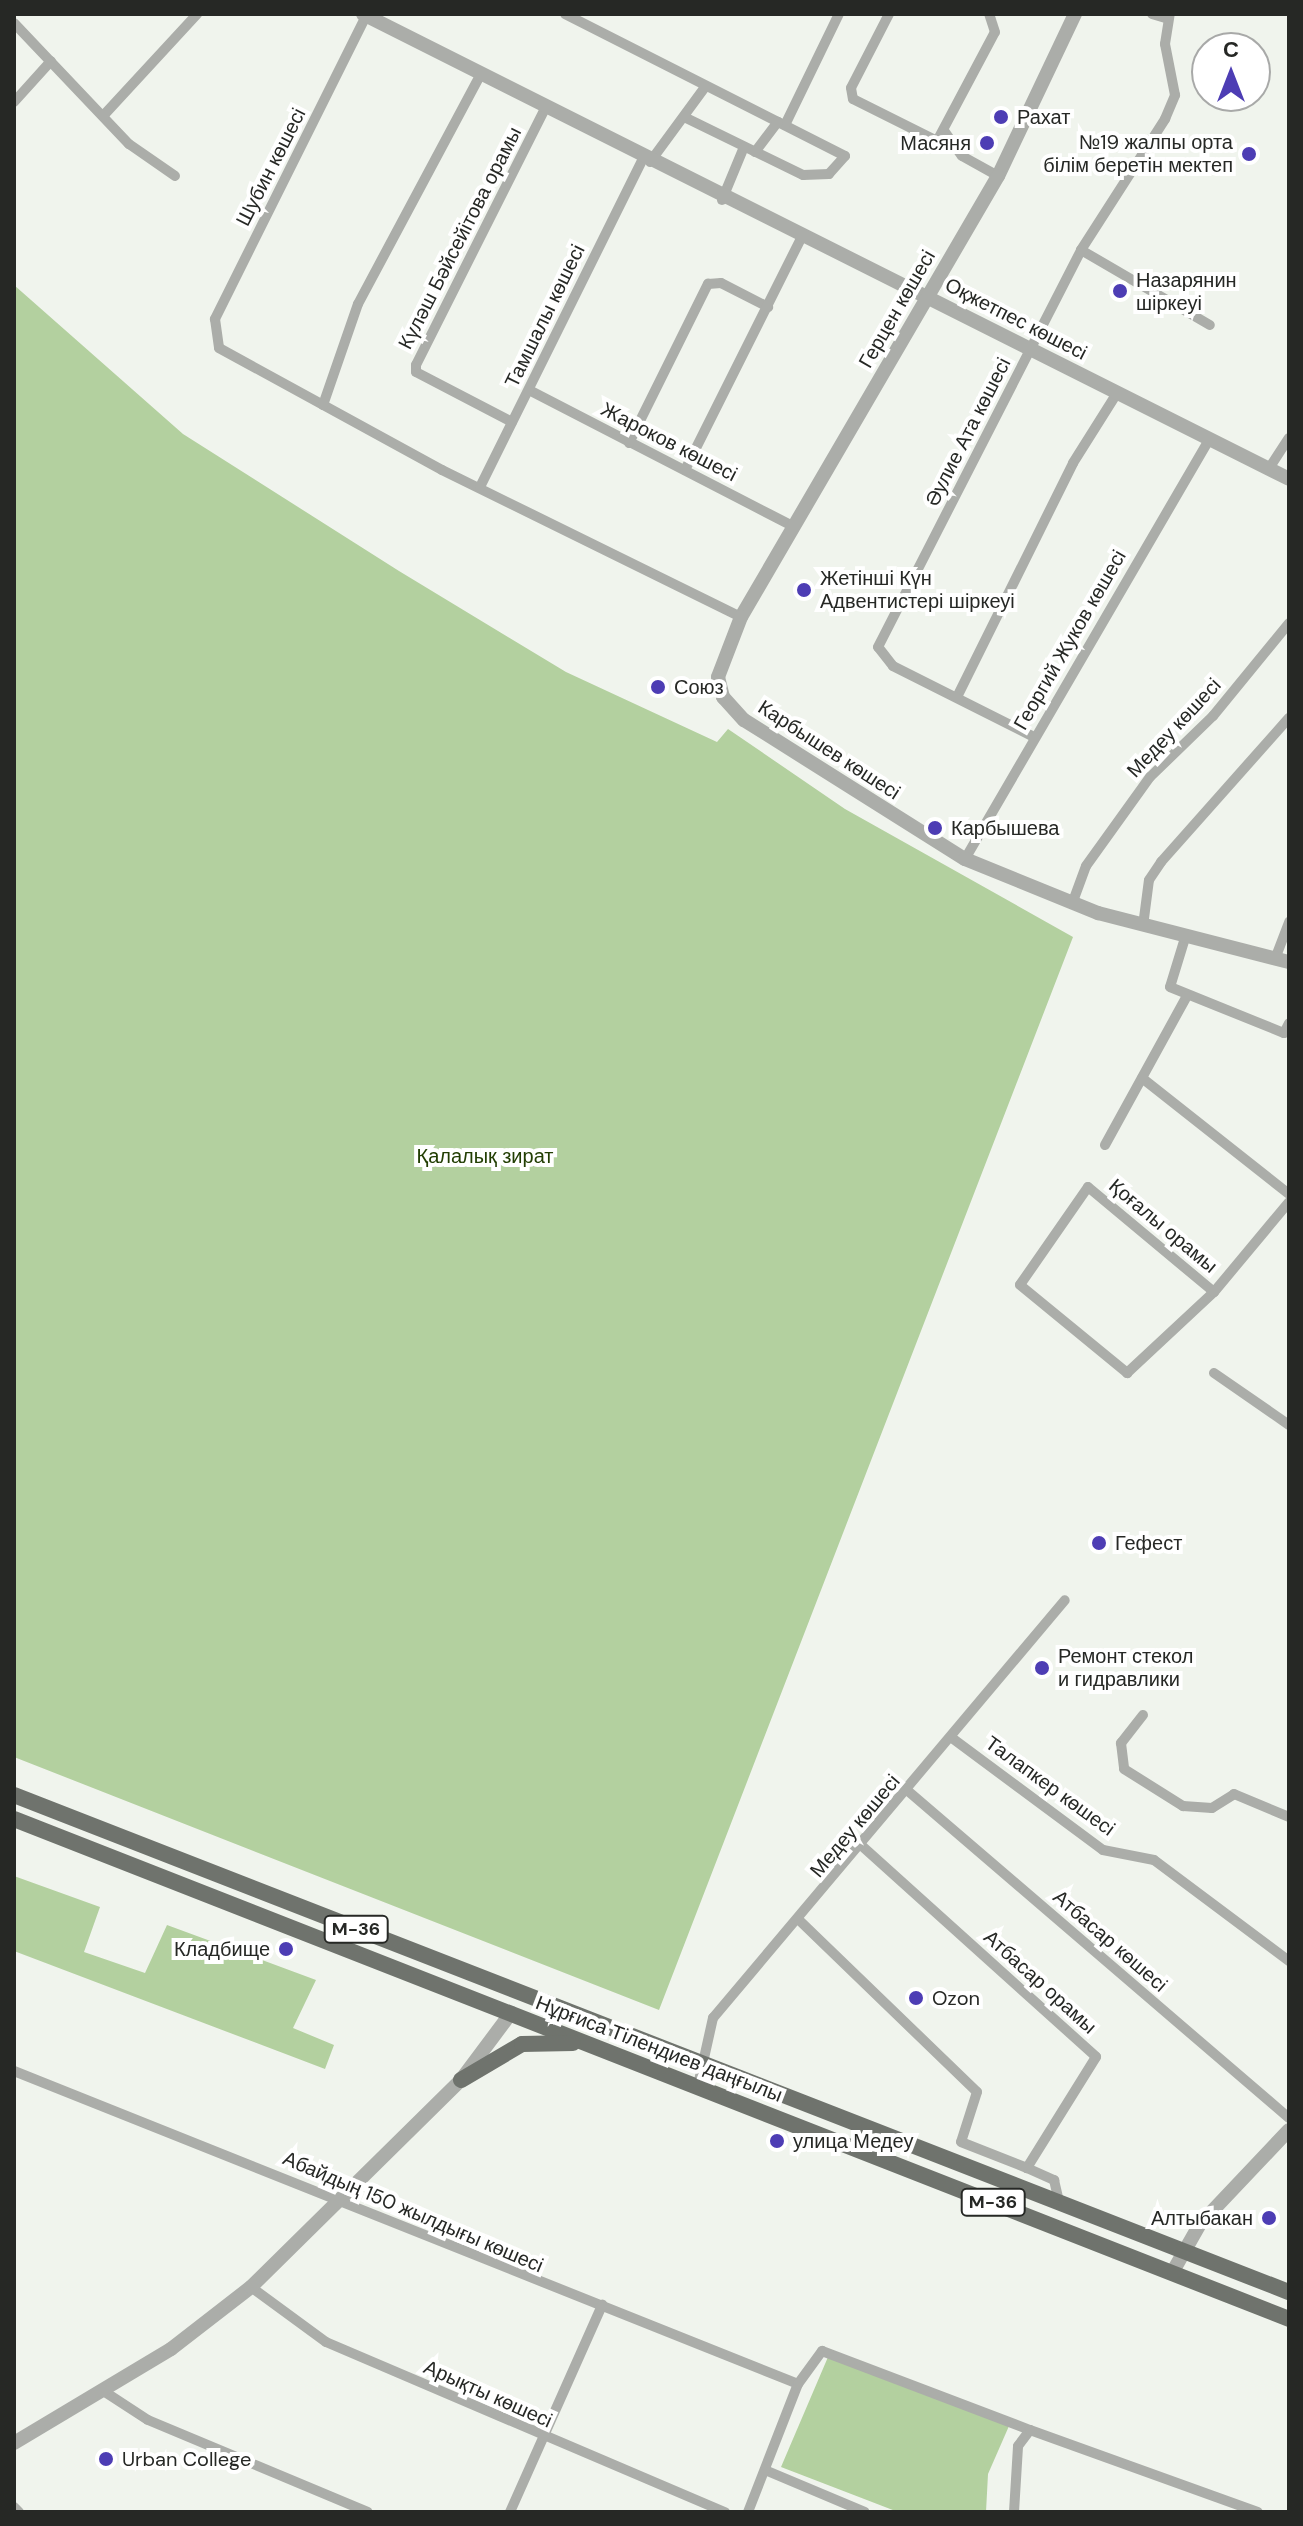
<!DOCTYPE html>
<html>
<head>
<meta charset="utf-8">
<style>
	body { margin:0 }
	#map { position:relative; width:1303px; height:2526px; overflow:hidden; background:#f0f4ed; font-family:"DM Sans",sans-serif }
	div>[style] { position:absolute }
	.green>* { inset:0; background:#b3d09f }
	.minor>* { height:10px; margin:-5px; padding:0 5px; transform-origin:5px; border-radius:5px; background:#abada9 }
	.tertiary>* { height:14px; margin:-7px; padding:0 7px; transform-origin:7px; border-radius:7px; background:#abada9 }
	.primary>* { height:16px; margin:-8px; padding:0 8px; transform-origin:8px; border-radius:8px; background:#6f736d }
	.dots>* { width:22px; height:22px; translate:-50% -50%; box-sizing:border-box; border:4px solid #fff; border-radius:50% }
	span { translate:-50% -50%; white-space:nowrap; text-align:center; line-height:1.15; -webkit-text-stroke:8px #fff; paint-order:stroke }
	.shield-label span { padding:2px 6px; background:#fff; border:2px solid; border-radius:6px; -webkit-text-stroke-width:0 }
	.shield-label { font-size:18px; color:#262825; font-weight:700 }
	.poi-label { font-size:20px; color:#262825 }
	.left { translate:0 -50%; text-align:left }
	.right { translate:-100% -50%; text-align:right }
	.street-label { font-size:20px; color:#262825 }
	.park-label { font-size:20px; color:#223e03 }
	.frame { position:absolute; inset:0; border:16px solid #262825; pointer-events:none }
	.north { position:absolute; left:1191px; top:32px; width:80px; height:80px; box-sizing:border-box; background:#fff; border:2px solid #a8a9a8; border-radius:50%; rotate:0deg; font-size:22px; font-weight:700; line-height:32px; text-align:center; color:#262825 }
	.north::after { content:''; display:block; margin:auto; width:28px; height:36px; background:#4d3db4; clip-path:polygon(50% 0,100% 100%,50% 72%,0 100%) }
</style>
</head>
<body>
<div id="map">
	<div class="green">
		<div style="clip-path:polygon(14px 285px,183px 434px,399px 571px,566px 672px,717px 742px,728px 729px,845px 809px,1073px 937px,659px 2010px,14px 1757px)"></div>
		<div style="clip-path:polygon(14px 1876px,100px 1907px,84px 1952px,145px 1973px,167px 1925px,316px 1980px,293px 2028px,334px 2045px,325px 2069px,14px 1951px)"></div>
		<div style="clip-path:polygon(828px 2357px,1009px 2426px,988px 2474px,986px 2512px,898px 2512px,781px 2467px)"></div>
	</div>
	<div class="minor">
		<div style="left:367px;top:14px;width:341px;rotate:116.5deg"></div>
		<div style="left:215px;top:319px;width:29px;rotate:82deg"></div>
		<div style="left:219px;top:348px;width:254px;rotate:28.7deg"></div>
		<div style="left:442px;top:470px;width:333px;rotate:26.2deg"></div>
		<div style="left:565px;top:14px;width:314px;rotate:26.9deg"></div>
		<div style="left:845px;top:156px;width:24px;rotate:132deg"></div>
		<div style="left:829px;top:174px;width:26px;rotate:178deg"></div>
		<div style="left:803px;top:175px;width:130px;rotate:-154deg"></div>
		<div style="left:889px;top:14px;width:83px;rotate:117.2deg"></div>
		<div style="left:851px;top:88px;width:11px;rotate:80deg"></div>
		<div style="left:853px;top:99px;width:94px;rotate:26.6deg"></div>
		<div style="left:937px;top:141px;width:123px;rotate:-62deg"></div>
		<div style="left:995px;top:32px;width:19px;rotate:-108deg"></div>
		<div style="left:1152px;top:14px;width:14px;rotate:17deg"></div>
		<div style="left:14px;top:23px;width:167px;rotate:46.5deg"></div>
		<div style="left:129px;top:144px;width:56px;rotate:34.8deg"></div>
		<div style="left:14px;top:102px;width:55px;rotate:-47.9deg"></div>
		<div style="left:103px;top:116px;width:139px;rotate:-47.3deg"></div>
		<div style="left:785px;top:125px;width:123px;rotate:-64.1deg"></div>
		<div style="left:945px;top:132px;width:29px;rotate:55deg"></div>
		<div style="left:962px;top:156px;width:41px;rotate:29.1deg"></div>
		<div style="left:755px;top:152px;width:38px;rotate:-53deg"></div>
		<div style="left:650px;top:162px;width:93px;rotate:-53.7deg"></div>
		<div style="left:722px;top:200px;width:57px;rotate:-67.5deg"></div>
		<div style="left:1081px;top:250px;width:149px;rotate:30.2deg"></div>
		<div style="left:529px;top:390px;width:296px;rotate:27.3deg"></div>
		<div style="left:323px;top:405px;width:107px;rotate:-70.9deg"></div>
		<div style="left:358px;top:304px;width:257px;rotate:-61.9deg"></div>
		<div style="left:512px;top:422px;width:108px;rotate:-152.5deg"></div>
		<div style="left:416px;top:372px;width:7px;rotate:-90deg"></div>
		<div style="left:416px;top:365px;width:285px;rotate:-63.3deg"></div>
		<div style="left:629px;top:443px;width:178px;rotate:-63.6deg"></div>
		<div style="left:708px;top:284px;width:13px;rotate:-4deg"></div>
		<div style="left:721px;top:283px;width:53px;rotate:27.1deg"></div>
		<div style="left:685px;top:470px;width:259px;rotate:-63.4deg"></div>
		<div style="left:1268px;top:470px;width:38px;rotate:-57deg"></div>
		<div style="left:480px;top:487px;width:365px;rotate:-63.6deg"></div>
		<div style="left:957px;top:697px;width:261px;rotate:-63.6deg"></div>
		<div style="left:1073px;top:463px;width:83px;rotate:-57.8deg"></div>
		<div style="left:1034px;top:737px;width:158px;rotate:-153.3deg"></div>
		<div style="left:893px;top:666px;width:24px;rotate:-128deg"></div>
		<div style="left:878px;top:647px;width:446px;rotate:-62.9deg"></div>
		<div style="left:1081px;top:250px;width:156px;rotate:-57.3deg"></div>
		<div style="left:1165px;top:119px;width:26px;rotate:-67deg"></div>
		<div style="left:1175px;top:95px;width:52px;rotate:-101.1deg"></div>
		<div style="left:1165px;top:44px;width:30px;rotate:-81deg"></div>
		<div style="left:965px;top:859px;width:484px;rotate:-59.8deg"></div>
		<div style="left:1072px;top:904px;width:40px;rotate:-69.8deg"></div>
		<div style="left:1086px;top:866px;width:110px;rotate:-54.3deg"></div>
		<div style="left:1150px;top:777px;width:88px;rotate:-44.1deg"></div>
		<div style="left:1213px;top:716px;width:120px;rotate:-50.7deg"></div>
		<div style="left:1143px;top:926px;width:46px;rotate:-82.6deg"></div>
		<div style="left:1149px;top:880px;width:22px;rotate:-56deg"></div>
		<div style="left:1161px;top:862px;width:193px;rotate:-48.4deg"></div>
		<div style="left:1185px;top:938px;width:51px;rotate:107deg"></div>
		<div style="left:1170px;top:987px;width:123px;rotate:22deg"></div>
		<div style="left:1284px;top:1033px;width:11px;rotate:-63deg"></div>
		<div style="left:1275px;top:959px;width:40px;rotate:-69deg"></div>
		<div style="left:1142px;top:1078px;width:187px;rotate:38.3deg"></div>
		<div style="left:1105px;top:1145px;width:170px;rotate:-61.2deg"></div>
		<div style="left:1214px;top:1292px;width:164px;rotate:-140.2deg"></div>
		<div style="left:1088px;top:1187px;width:119px;rotate:124.8deg"></div>
		<div style="left:1020px;top:1285px;width:139px;rotate:39.4deg"></div>
		<div style="left:1127px;top:1373px;width:119px;rotate:-43deg"></div>
		<div style="left:1214px;top:1292px;width:117px;rotate:-50.2deg"></div>
		<div style="left:1214px;top:1373px;width:91px;rotate:34.7deg"></div>
		<div style="left:1143px;top:1715px;width:36px;rotate:128deg"></div>
		<div style="left:1121px;top:1743px;width:26px;rotate:83deg"></div>
		<div style="left:1124px;top:1769px;width:70px;rotate:32.1deg"></div>
		<div style="left:1183px;top:1806px;width:29px;rotate:4deg"></div>
		<div style="left:1212px;top:1808px;width:26px;rotate:-32deg"></div>
		<div style="left:1234px;top:1794px;width:60px;rotate:22.7deg"></div>
		<div style="left:952px;top:1738px;width:188px;rotate:36.6deg"></div>
		<div style="left:1103px;top:1850px;width:52px;rotate:11.1deg"></div>
		<div style="left:1154px;top:1860px;width:169px;rotate:36.8deg"></div>
		<div style="left:908px;top:1791px;width:502px;rotate:40.64deg"></div>
		<div style="left:862px;top:1846px;width:315px;rotate:42deg"></div>
		<div style="left:1096px;top:2057px;width:131px;rotate:121.9deg"></div>
		<div style="left:1027px;top:2168px;width:30px;rotate:24deg"></div>
		<div style="left:1054px;top:2180px;width:23px;rotate:77deg"></div>
		<div style="left:800px;top:1921px;width:246px;rotate:44deg"></div>
		<div style="left:977px;top:2092px;width:52px;rotate:107.7deg"></div>
		<div style="left:961px;top:2142px;width:71px;rotate:21.5deg"></div>
		<div style="left:14px;top:2071px;width:844px;rotate:21.76deg"></div>
		<div style="left:698px;top:2085px;width:69px;rotate:-77.4deg"></div>
		<div style="left:713px;top:2018px;width:546px;rotate:-49.9deg"></div>
		<div style="left:251px;top:2287px;width:93px;rotate:36.3deg"></div>
		<div style="left:326px;top:2342px;width:434px;rotate:23.1deg"></div>
		<div style="left:105px;top:2392px;width:51px;rotate:33.1deg"></div>
		<div style="left:148px;top:2420px;width:238px;rotate:22.7deg"></div>
		<div style="left:765px;top:2470px;width:108px;rotate:22.8deg"></div>
		<div style="left:14px;top:2507px;width:7px;rotate:45deg"></div>
		<div style="left:510px;top:2512px;width:227px;rotate:-66deg"></div>
		<div style="left:748px;top:2512px;width:137px;rotate:-68.7deg"></div>
		<div style="left:798px;top:2384px;width:41px;rotate:-54deg"></div>
		<div style="left:822px;top:2351px;width:222px;rotate:20.8deg"></div>
		<div style="left:1014px;top:2512px;width:66px;rotate:-86.5deg"></div>
		<div style="left:1018px;top:2446px;width:20px;rotate:-53deg"></div>
		<div style="left:1030px;top:2430px;width:242px;rotate:19.8deg"></div>
	</div>
	<div class="tertiary">
		<div style="left:363px;top:14px;width:1036px;rotate:26.66deg"></div>
		<div style="left:1075px;top:14px;width:179px;rotate:115.4deg"></div>
		<div style="left:998px;top:176px;width:510px;rotate:120.23deg"></div>
		<div style="left:741px;top:617px;width:64px;rotate:111deg"></div>
		<div style="left:718px;top:677px;width:21px;rotate:76deg"></div>
		<div style="left:723px;top:697px;width:31px;rotate:48deg"></div>
		<div style="left:744px;top:720px;width:261px;rotate:32.2deg"></div>
		<div style="left:965px;top:859px;width:144px;rotate:22.1deg"></div>
		<div style="left:1098px;top:913px;width:197px;rotate:14.4deg"></div>
		<div style="left:1172px;top:2273px;width:56px;rotate:-60.3deg"></div>
		<div style="left:1200px;top:2224px;width:129px;rotate:-46.6deg"></div>
		<div style="left:14px;top:2443px;width:183px;rotate:-30.9deg"></div>
		<div style="left:171px;top:2349px;width:101px;rotate:-37.8deg"></div>
		<div style="left:251px;top:2287px;width:295px;rotate:-44.6deg"></div>
		<div style="left:461px;top:2080px;width:84px;rotate:-53.3deg"></div>
	</div>
	<div class="primary">
		<div style="left:14px;top:1795px;width:1368px;rotate:21.3deg"></div>
		<div style="left:14px;top:1819px;width:1370px;rotate:21.41deg"></div>
		<div style="left:461px;top:2080px;width:71px;rotate:-30.5deg"></div>
		<div style="left:522px;top:2044px;width:51px;rotate:-1.1deg"></div>
	</div>
	<div class="dots">
		<div style="left:1001px;top:117px;background:#4d3db4"></div>
		<div style="left:987px;top:143px;background:#4d3db4"></div>
		<div style="left:1249px;top:154px;background:#4d3db4"></div>
		<div style="left:1120px;top:291px;background:#4d3db4"></div>
		<div style="left:804px;top:590px;background:#4d3db4"></div>
		<div style="left:658px;top:687px;background:#4d3db4"></div>
		<div style="left:935px;top:828px;background:#4d3db4"></div>
		<div style="left:1099px;top:1543px;background:#4d3db4"></div>
		<div style="left:1042px;top:1668px;background:#4d3db4"></div>
		<div style="left:286px;top:1949px;background:#4d3db4"></div>
		<div style="left:916px;top:1998px;background:#4d3db4"></div>
		<div style="left:777px;top:2141px;background:#4d3db4"></div>
		<div style="left:1269px;top:2218px;background:#4d3db4"></div>
		<div style="left:106px;top:2459px;background:#4d3db4"></div>
	</div>
	<div class="shield-label">
		<span style="left:356px;top:1929px">M-36</span>
		<span style="left:993px;top:2202px">M-36</span>
	</div>
	<div class="poi-label">
		<span class="left" style="left:1017px;top:117px">Рахат</span>
		<span class="right" style="left:1233px;top:154px">№19 жалпы орта<br>білім беретін мектеп</span>
		<span class="right" style="left:971px;top:143px">Масяня</span>
		<span class="left" style="left:1136px;top:292px">Назарянин<br>шіркеуі</span>
		<span class="left" style="left:820px;top:590px">Жетінші Күн<br>Адвентистері шіркеуі</span>
		<span class="left" style="left:674px;top:687px">Союз</span>
		<span class="left" style="left:951px;top:828px">Карбышева</span>
		<span class="left" style="left:1115px;top:1543px">Гефест</span>
		<span class="left" style="left:1058px;top:1668px">Ремонт стекол<br>и гидравлики</span>
		<span class="right" style="left:270px;top:1949px">Кладбище</span>
		<span class="left" style="left:932px;top:1998px">Ozon</span>
		<span class="left" style="left:793px;top:2141px">улица Медеу</span>
		<span class="right" style="left:1253px;top:2218px">Алтыбакан</span>
		<span class="left" style="left:122px;top:2459px">Urban College</span>
	</div>
	<div class="street-label">
		<span style="left:271px;top:167px;rotate:-63deg">Шубин көшесі</span>
		<span style="left:460px;top:238px;rotate:-63deg">Күләш Бәйсейітова орамы</span>
		<span style="left:897px;top:309px;rotate:-60deg">Герцен көшесі</span>
		<span style="left:545px;top:316px;rotate:-64deg">Тамшалы көшесі</span>
		<span style="left:1016px;top:319px;rotate:27deg">Оқжетпес көшесі</span>
		<span style="left:968px;top:432px;rotate:-63deg">Әулие Ата көшесі</span>
		<span style="left:669px;top:442px;rotate:27deg">Жароков көшесі</span>
		<span style="left:1070px;top:640px;rotate:-60deg">Георгий Жуков көшесі</span>
		<span style="left:1174px;top:728px;rotate:-47deg">Медеу көшесі</span>
		<span style="left:829px;top:750px;rotate:33deg">Карбышев көшесі</span>
		<span style="left:1163px;top:1226px;rotate:40deg">Қоғалы орамы</span>
		<span style="left:1050px;top:1786px;rotate:36deg">Талапкер көшесі</span>
		<span style="left:855px;top:1826px;rotate:-50deg">Медеу көшесі</span>
		<span style="left:1110px;top:1941px;rotate:41deg">Атбасар көшесі</span>
		<span style="left:1040px;top:1982px;rotate:42deg">Атбасар орамы</span>
		<span style="left:659px;top:2049px;rotate:21deg">Нұрғиса Тілендиев даңғылы</span>
		<span style="left:413px;top:2212px;rotate:23deg">Абайдың 150 жылдығы көшесі</span>
		<span style="left:488px;top:2394px;rotate:24deg">Арықты көшесі</span>
	</div>
	<div class="park-label">
		<span style="left:485px;top:1156px">Қалалық зират</span>
	</div>
	<div class="frame"></div>
	<div class="north">С</div>
</div>
</body>
</html>
